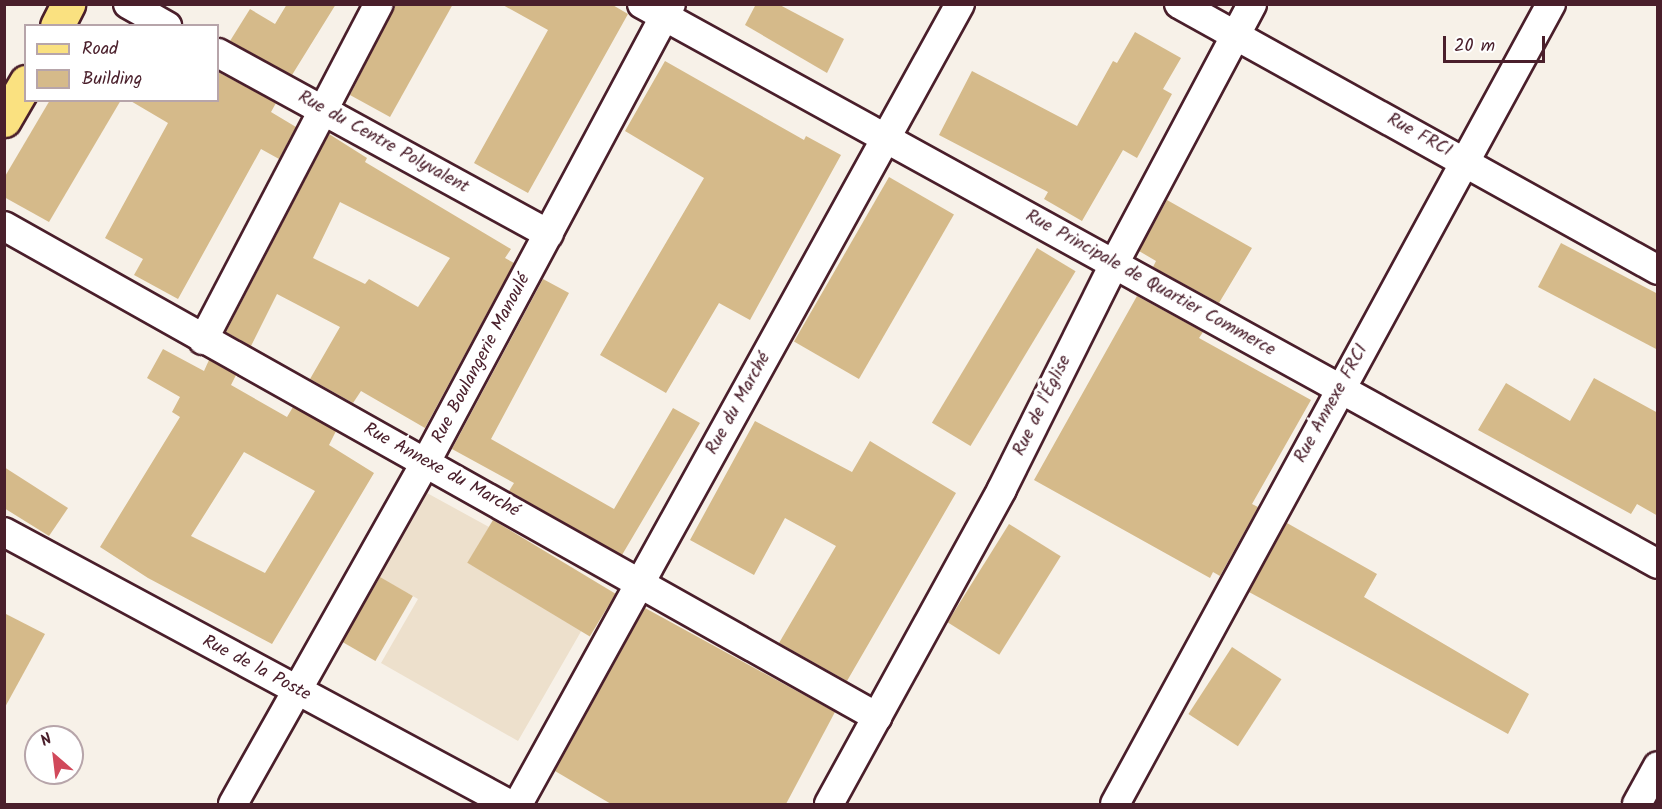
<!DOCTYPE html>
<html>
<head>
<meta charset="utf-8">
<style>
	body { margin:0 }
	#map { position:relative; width:1662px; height:809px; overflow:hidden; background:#f7f1e8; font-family:Kalam,sans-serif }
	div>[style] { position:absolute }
	.built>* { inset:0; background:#ede0cc }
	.building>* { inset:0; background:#d5ba8a; transform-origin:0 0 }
	.roads { filter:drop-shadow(2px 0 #4a1f2b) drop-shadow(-2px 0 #4a1f2b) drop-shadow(0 2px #4a1f2b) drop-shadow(0 -2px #4a1f2b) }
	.street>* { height:28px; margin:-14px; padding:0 14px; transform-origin:14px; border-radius:14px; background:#fff }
	.primary>* { height:33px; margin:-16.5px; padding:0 16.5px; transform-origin:16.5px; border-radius:16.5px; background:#fae180 }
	span { translate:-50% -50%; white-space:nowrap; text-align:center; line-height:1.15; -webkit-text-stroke:6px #fff; paint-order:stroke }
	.street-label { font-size:18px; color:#4a1f2b }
	.frame { position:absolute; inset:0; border:6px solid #4a1f2b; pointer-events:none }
	.legend { position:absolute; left:24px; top:24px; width:195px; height:78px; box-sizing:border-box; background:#fff; border:2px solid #b7a5aa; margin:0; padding:8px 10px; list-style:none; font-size:18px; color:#4a1f2b }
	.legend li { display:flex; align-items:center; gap:12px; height:30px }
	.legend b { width:30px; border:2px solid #b7a5aa }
	.north { position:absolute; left:24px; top:725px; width:60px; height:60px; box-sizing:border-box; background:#fff; border:2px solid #b7a5aa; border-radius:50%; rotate:332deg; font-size:16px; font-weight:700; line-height:24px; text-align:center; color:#4a1f2b }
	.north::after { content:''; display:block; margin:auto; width:21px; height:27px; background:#d1495b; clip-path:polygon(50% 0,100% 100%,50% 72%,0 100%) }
	.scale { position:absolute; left:1443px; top:36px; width:102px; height:27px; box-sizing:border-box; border:3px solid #4a1f2b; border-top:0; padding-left:8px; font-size:18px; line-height:21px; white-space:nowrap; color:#4a1f2b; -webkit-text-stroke:4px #fff; paint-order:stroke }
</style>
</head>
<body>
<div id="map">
	<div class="built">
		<div style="clip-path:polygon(427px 493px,489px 527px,468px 563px,583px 628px,518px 741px,381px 663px,418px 599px,379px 577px)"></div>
	</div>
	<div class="building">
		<div style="clip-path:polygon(287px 4px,336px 4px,292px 75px,230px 41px,250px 9px,275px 24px)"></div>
		<div style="clip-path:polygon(396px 4px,453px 4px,390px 117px,350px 95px)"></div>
		<div style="clip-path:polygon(501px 4px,611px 4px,628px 14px,528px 193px,474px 163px,548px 30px)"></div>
		<div style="clip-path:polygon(756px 4px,778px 4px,844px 39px,827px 73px,745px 25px)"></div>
		<div style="clip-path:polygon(1135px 32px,1181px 58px,1163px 89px,1172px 94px,1137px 158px,1123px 150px,1082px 221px,1044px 199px,1048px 192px,939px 135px,972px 71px,1077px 126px,1113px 61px,1117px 63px)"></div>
		<div style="clip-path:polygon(665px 61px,804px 140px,806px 136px,841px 155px,750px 320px,719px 303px,666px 393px,600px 355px,704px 178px,625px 131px)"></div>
		<div style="clip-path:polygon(218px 72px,276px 103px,271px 112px,296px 127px,279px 159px,261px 149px,178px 299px,134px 275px,143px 259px,105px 238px,168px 123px,129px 100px,218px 100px)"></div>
		<div style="clip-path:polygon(50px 100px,121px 100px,49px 222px,4px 197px,4px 178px)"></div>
		<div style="clip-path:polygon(evenodd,329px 134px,367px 158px,365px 162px,511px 249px,505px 258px,514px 263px,425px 428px,361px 391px,353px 403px,310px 379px,340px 327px,277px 294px,251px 346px,226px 332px,329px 134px,340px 202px,450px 258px,418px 307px,369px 279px,365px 284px,313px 258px,340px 202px)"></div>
		<div style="left:889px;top:177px;width:75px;height:190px;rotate:30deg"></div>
		<div style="clip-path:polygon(1167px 200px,1252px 248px,1219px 303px,1153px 267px,1156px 261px,1139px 251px)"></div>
		<div style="clip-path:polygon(1561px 243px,1658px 294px,1658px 350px,1538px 287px)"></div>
		<div style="left:1037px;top:248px;width:45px;height:204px;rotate:31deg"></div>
		<div style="clip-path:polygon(543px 279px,569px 293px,491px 439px,614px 509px,673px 408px,700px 423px,622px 555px,509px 491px,514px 483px,452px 449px)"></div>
		<div style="clip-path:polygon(1137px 296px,1203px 332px,1199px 338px,1311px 400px,1252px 504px,1258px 507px,1220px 576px,1213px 572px,1210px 578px,1034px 480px)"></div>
		<div style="clip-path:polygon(evenodd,163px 349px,204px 371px,209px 360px,236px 375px,231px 385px,287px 417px,293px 407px,336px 431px,329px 445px,374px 473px,272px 644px,148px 578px,100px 547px,180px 417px,172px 412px,180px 397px,147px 378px,163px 349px,244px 452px,315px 491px,265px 573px,191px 536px,244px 452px)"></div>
		<div style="clip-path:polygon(1594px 378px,1658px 413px,1658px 516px,1637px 504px,1631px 514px,1478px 430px,1506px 383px,1570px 421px)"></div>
		<div style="clip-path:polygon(755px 421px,852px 472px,870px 441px,956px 493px,847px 681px,779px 643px,836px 546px,785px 518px,754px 575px,690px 540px)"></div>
		<div style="clip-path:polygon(4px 467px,68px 508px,49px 536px,4px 508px)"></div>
		<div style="left:493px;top:520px;width:143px;height:50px;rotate:31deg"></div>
		<div style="clip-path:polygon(1287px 523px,1377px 574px,1364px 597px,1529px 694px,1508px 734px,1249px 592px)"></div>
		<div style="left:1009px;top:524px;width:61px;height:116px;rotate:32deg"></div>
		<div style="left:380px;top:577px;width:38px;height:75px;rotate:30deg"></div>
		<div style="clip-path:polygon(645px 608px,835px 712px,786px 804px,611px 804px,555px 771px)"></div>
		<div style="clip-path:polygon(4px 613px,45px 634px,4px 709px)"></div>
		<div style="left:1232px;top:647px;width:59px;height:80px;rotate:33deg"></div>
	</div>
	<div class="roads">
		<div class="street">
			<div style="left:128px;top:4px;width:45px;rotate:29.4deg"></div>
			<div style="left:642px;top:4px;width:1160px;rotate:28.86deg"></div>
			<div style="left:1179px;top:4px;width:548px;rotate:29.04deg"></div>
			<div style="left:218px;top:53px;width:377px;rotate:28.7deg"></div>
			<div style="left:4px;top:226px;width:1002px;rotate:29.35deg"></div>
			<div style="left:203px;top:340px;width:379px;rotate:-62.4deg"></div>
			<div style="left:4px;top:532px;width:574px;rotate:28.31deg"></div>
			<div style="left:233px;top:804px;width:393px;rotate:-60.6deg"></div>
			<div style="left:426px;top:462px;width:519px;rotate:-61.86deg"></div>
			<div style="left:518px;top:804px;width:914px;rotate:-61.08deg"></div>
			<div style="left:829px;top:804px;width:359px;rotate:-61.2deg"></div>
			<div style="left:1002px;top:489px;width:251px;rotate:-63.5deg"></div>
			<div style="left:1114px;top:264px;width:294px;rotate:-62deg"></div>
			<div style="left:1115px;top:804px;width:911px;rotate:-61.41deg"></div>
			<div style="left:1637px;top:804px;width:43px;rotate:-61.1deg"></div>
		</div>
		<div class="primary">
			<div style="left:57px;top:26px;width:25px;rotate:-63deg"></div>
			<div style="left:4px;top:120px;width:44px;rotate:-59.9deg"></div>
		</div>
	</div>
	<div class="street-label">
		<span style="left:1419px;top:136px;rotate:29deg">Rue FRCI</span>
		<span style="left:383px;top:143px;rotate:29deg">Rue du Centre Polyvalent</span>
		<span style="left:1150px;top:284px;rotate:29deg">Rue Principale de Quartier Commerce</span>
		<span style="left:482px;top:359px;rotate:-62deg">Rue Boulangerie Manoulé</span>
		<span style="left:739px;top:404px;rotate:-61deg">Rue du Marché</span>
		<span style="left:1332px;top:404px;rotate:-61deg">Rue Annexe FRCI</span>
		<span style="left:1043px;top:406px;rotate:-64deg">Rue de l'Église</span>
		<span style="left:441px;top:471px;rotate:29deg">Rue Annexe du Marché</span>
		<span style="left:256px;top:669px;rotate:28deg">Rue de la Poste</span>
	</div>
	<div class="frame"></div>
	<ul class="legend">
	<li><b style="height:8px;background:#fae180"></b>Road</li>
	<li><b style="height:16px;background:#d5ba8a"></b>Building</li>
	</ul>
	<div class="north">N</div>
	<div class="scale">20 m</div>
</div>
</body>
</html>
